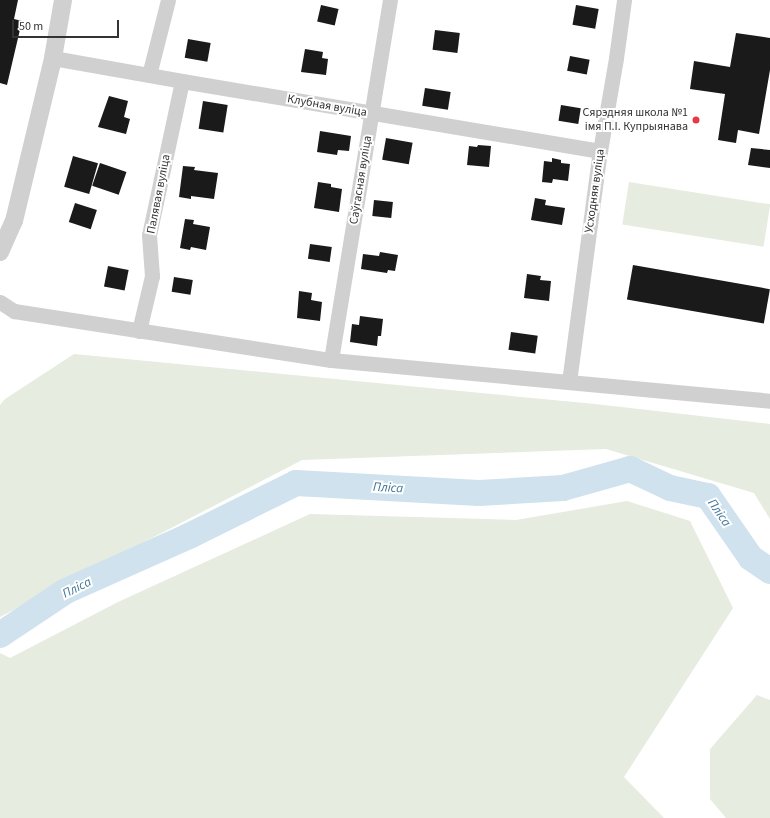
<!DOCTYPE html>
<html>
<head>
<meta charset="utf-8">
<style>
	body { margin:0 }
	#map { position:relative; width:770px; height:818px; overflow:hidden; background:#fff; font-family:"Source Sans 3",sans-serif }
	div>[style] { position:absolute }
	.green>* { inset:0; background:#e6ecdf; transform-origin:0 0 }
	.river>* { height:26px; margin:-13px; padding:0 13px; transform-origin:13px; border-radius:13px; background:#cfe2ee }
	.building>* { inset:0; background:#1a1a1a; transform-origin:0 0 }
	.minor>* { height:15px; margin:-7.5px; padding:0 7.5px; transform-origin:7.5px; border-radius:7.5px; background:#d0d0d0 }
	.tertiary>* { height:18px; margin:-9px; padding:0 9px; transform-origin:9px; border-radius:9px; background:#d0d0d0 }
	.dots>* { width:11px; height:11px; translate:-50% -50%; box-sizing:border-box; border:2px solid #fff; border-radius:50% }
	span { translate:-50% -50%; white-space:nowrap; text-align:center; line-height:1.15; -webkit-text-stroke:4px #fff; paint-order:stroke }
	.street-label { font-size:12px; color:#333 }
	.poi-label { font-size:12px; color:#333 }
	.right { translate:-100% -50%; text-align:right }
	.water-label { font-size:13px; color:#3f7597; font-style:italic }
	.scale { position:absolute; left:12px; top:20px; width:107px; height:18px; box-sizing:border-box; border:2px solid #333; border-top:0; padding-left:5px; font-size:12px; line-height:14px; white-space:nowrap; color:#333; -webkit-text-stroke:3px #fff; paint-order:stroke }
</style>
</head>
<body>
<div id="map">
	<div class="green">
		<div style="left:629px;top:182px;width:143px;height:43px;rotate:9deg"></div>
		<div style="clip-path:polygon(74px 354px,595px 404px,770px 424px,770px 519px,754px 493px,606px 449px,302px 460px,0 617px,0 405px,5px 399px)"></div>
		<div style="clip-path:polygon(627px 501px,690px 521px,733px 608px,624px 777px,664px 818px,0 818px,0 653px,10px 658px,118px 602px,310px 514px,516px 520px)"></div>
		<div style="clip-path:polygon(757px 695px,770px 700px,770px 818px,726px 818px,710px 799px,710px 749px)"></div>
	</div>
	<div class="river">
		<div style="left:0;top:635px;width:79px;rotate:-33.7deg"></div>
		<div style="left:66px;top:591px;width:137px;rotate:-24.1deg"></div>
		<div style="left:191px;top:535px;width:117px;rotate:-26.3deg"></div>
		<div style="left:296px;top:483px;width:183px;rotate:3.1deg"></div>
		<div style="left:479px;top:493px;width:84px;rotate:-3.4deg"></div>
		<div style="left:563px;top:488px;width:70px;rotate:-15.8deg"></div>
		<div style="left:630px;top:469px;width:44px;rotate:25.4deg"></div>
		<div style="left:670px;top:488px;width:39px;rotate:12deg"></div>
		<div style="left:708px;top:496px;width:75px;rotate:55.3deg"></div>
		<div style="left:751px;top:558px;width:23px;rotate:34deg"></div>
	</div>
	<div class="building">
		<div style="clip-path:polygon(0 0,18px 0,14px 19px,22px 21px,7px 85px,0 83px)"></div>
		<div style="left:321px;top:5px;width:18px;height:17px;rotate:13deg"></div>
		<div style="left:576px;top:5px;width:23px;height:20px;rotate:10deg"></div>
		<div style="left:435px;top:30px;width:25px;height:20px;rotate:7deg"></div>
		<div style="clip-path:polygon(736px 33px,770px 38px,770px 70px,759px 134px,738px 130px,736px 143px,718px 140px,725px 94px,690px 89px,694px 61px,730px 67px)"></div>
		<div style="left:188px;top:39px;width:23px;height:19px;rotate:10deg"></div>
		<div style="clip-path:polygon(305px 49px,323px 52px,322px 58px,328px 59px,326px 75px,301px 72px)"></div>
		<div style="left:570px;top:56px;width:20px;height:15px;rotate:11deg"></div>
		<div style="left:425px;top:88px;width:26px;height:18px;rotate:9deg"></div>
		<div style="clip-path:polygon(109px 96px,128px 101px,124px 117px,130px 119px,126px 134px,98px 127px)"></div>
		<div style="left:203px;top:101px;width:25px;height:28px;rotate:9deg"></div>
		<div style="left:561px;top:105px;width:20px;height:16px;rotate:9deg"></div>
		<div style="clip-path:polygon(320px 131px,351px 136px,349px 151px,338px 150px,337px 155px,317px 152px)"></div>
		<div style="left:386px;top:138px;width:27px;height:22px;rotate:10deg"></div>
		<div style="clip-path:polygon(478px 145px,491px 146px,489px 167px,467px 165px,469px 146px,477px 147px)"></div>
		<div style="clip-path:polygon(751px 148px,770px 150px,770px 168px,748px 165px)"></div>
		<div style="left:73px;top:156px;width:26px;height:32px;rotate:16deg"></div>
		<div style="clip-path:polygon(552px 158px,561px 160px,561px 163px,570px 164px,568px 181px,553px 179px,552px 183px,542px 182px,544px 161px,552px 162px)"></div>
		<div style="left:100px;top:163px;width:28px;height:24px;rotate:19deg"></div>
		<div style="clip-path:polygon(183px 166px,195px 167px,194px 170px,218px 173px,214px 199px,191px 196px,191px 199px,179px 197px)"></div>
		<div style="clip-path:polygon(318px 182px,331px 184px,331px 187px,342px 189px,339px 212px,314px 208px)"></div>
		<div style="clip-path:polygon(535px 198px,546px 200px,545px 205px,565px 208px,562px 225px,531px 220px)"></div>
		<div style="left:374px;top:200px;width:19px;height:16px;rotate:6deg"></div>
		<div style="left:75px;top:203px;width:23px;height:20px;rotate:18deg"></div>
		<div style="clip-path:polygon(185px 219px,194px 220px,193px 224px,210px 227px,206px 250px,191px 247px,190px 250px,180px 248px)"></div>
		<div style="left:310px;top:244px;width:22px;height:15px;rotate:8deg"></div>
		<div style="clip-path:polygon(380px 252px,398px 255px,395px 271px,388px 270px,387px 273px,361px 269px,363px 254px,379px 256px)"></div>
		<div style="left:633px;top:265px;width:139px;height:35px;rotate:10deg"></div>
		<div style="left:108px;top:266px;width:21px;height:21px;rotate:11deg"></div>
		<div style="clip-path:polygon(527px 274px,541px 276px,540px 280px,551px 281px,549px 301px,524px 298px)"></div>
		<div style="left:174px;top:277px;width:19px;height:15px;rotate:9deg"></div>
		<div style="clip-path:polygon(299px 291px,312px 293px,311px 300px,322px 302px,320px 321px,297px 318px)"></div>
		<div style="clip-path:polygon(360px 316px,383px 319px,381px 336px,378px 336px,377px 346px,350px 342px,352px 324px,359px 325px)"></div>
		<div style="left:511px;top:332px;width:27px;height:18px;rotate:8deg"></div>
	</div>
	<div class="minor">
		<div style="left:53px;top:58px;width:131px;rotate:10.1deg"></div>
		<div style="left:182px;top:81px;width:424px;rotate:9.5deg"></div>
		<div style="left:149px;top:75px;width:77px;rotate:-75.8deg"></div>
		<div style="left:0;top:302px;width:17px;rotate:33deg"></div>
		<div style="left:14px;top:311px;width:321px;rotate:8.8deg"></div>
		<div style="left:331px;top:360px;width:441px;rotate:5.3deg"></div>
		<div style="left:139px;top:331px;width:57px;rotate:-76.7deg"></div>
		<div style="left:152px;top:276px;width:41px;rotate:-94.2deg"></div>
		<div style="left:149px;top:235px;width:157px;rotate:-77.9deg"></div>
		<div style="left:331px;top:360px;width:365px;rotate:-80.7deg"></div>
		<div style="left:569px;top:382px;width:233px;rotate:-82.4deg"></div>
		<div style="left:600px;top:151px;width:94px;rotate:-80.2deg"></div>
		<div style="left:616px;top:58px;width:59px;rotate:-82.1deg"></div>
	</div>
	<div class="tertiary">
		<div style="left:0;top:252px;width:34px;rotate:-66deg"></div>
		<div style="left:14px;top:221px;width:168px;rotate:-76.5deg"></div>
		<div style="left:53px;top:58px;width:59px;rotate:-80.2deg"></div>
	</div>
	<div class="dots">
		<div style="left:696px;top:120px;background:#e63946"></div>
	</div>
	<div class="street-label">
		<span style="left:327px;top:106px;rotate:10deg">Клубная вуліца</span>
		<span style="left:361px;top:180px;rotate:-81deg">Саўгасная вуліца</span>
		<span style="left:595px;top:191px;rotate:-82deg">Усходняя вуліца</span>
		<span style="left:159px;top:194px;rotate:-79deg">Палявая вуліца</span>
	</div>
	<div class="poi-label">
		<span class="right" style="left:688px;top:120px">Сярэдняя школа №1<br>імя П.І. Купрыянава</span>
	</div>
	<div class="water-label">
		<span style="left:388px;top:488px;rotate:3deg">Пліса</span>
		<span style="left:719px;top:513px;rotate:55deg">Пліса</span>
		<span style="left:77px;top:588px;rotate:-27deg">Пліса</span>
	</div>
	<div class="scale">50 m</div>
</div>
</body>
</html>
